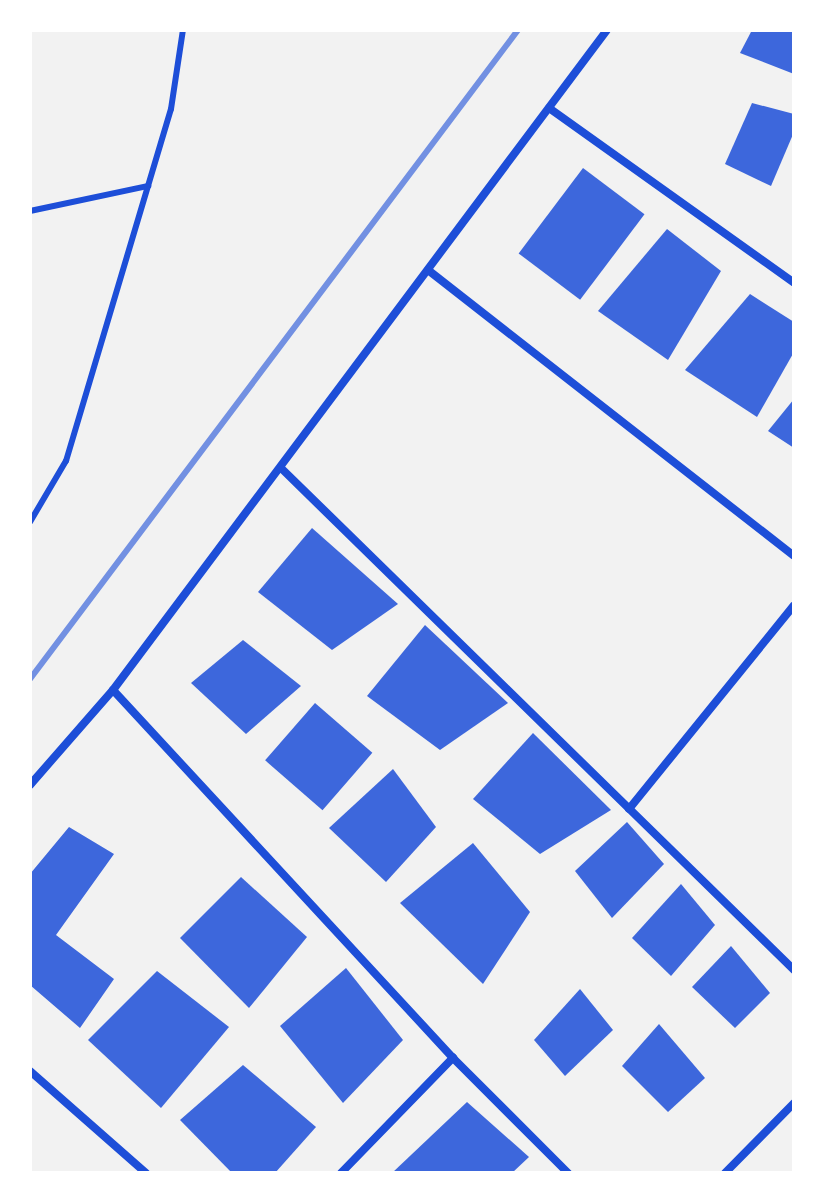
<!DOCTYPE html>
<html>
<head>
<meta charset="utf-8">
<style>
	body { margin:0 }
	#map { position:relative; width:824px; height:1203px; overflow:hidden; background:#f2f2f2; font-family:"Archivo Narrow",sans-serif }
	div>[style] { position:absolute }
	.building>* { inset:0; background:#3d67dc; transform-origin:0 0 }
	.service>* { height:6px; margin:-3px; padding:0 3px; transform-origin:3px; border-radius:3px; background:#1d4ed8 }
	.minor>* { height:8px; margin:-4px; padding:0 4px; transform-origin:4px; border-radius:4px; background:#1d4ed8 }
	.rail>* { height:6px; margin:-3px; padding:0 3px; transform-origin:3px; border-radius:3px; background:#7290e2 }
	span { translate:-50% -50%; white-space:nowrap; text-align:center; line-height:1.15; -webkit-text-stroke:6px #fff; paint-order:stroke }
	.frame { position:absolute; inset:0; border:32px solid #fff; pointer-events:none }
</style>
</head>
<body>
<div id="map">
	<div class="building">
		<div style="clip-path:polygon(752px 30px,794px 30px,794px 74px,740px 53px)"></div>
		<div style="clip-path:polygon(752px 103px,794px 114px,794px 132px,771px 186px,725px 164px)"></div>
		<div style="left:583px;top:168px;width:77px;height:107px;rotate:37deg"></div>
		<div style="clip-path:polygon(667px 229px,721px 271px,668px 360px,598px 311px)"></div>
		<div style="clip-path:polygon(750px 294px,794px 322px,794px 352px,757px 417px,685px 370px)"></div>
		<div style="clip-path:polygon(794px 399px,794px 448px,768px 431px)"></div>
		<div style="clip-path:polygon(312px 528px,398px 604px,332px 650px,258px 592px)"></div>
		<div style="clip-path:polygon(425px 625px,508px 703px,440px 750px,367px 696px)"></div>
		<div style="clip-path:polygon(243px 640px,301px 686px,246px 734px,191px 683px)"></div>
		<div style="left:315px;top:703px;width:76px;height:76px;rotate:41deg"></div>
		<div style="clip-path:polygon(533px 733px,611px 810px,540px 854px,473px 799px)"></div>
		<div style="clip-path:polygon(393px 769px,436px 827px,386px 882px,329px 828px)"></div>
		<div style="clip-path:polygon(627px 822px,664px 864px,612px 918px,575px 871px)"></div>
		<div style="clip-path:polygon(69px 827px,114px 854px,56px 935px,114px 979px,80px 1028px,30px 985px,30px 874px)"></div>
		<div style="clip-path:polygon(473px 843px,530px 912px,483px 984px,400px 903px)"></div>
		<div style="clip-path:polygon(241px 877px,307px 937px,249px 1008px,180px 938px)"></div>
		<div style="clip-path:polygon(681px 884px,715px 925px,671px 976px,632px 938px)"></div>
		<div style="clip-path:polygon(731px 946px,770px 993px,735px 1028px,692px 987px)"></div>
		<div style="clip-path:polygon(346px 968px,403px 1040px,343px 1103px,280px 1026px)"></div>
		<div style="clip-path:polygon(157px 971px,229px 1027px,161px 1108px,88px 1040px)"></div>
		<div style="clip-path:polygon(580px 989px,613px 1030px,565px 1076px,534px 1040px)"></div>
		<div style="clip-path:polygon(659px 1024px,705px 1078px,668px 1112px,622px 1066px)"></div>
		<div style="clip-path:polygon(243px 1065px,316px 1127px,275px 1173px,232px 1173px,180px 1120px)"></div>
		<div style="clip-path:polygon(467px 1102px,529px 1157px,512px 1173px,392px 1173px)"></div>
	</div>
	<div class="service">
		<div style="left:30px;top:211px;width:121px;rotate:-12deg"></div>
		<div style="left:30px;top:522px;width:71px;rotate:-59.5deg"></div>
		<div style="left:66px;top:461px;width:367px;rotate:-73.4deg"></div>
		<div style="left:171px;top:109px;width:80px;rotate:-81.4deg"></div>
	</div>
	<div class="minor">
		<div style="left:549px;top:108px;width:301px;rotate:35.5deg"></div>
		<div style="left:428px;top:270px;width:464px;rotate:38deg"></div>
		<div style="left:281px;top:468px;width:718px;rotate:44.38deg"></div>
		<div style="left:113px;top:690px;width:501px;rotate:47.26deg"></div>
		<div style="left:453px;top:1058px;width:163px;rotate:45deg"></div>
		<div style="left:30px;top:785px;width:126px;rotate:-48.9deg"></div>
		<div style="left:113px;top:690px;width:824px;rotate:-53.19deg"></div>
		<div style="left:629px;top:809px;width:262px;rotate:-51deg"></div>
		<div style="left:30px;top:1071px;width:154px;rotate:41.3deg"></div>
		<div style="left:341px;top:1173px;width:161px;rotate:-45.8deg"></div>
		<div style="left:725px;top:1173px;width:98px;rotate:-45.4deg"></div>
	</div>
	<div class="rail">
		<div style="left:30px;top:679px;width:812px;rotate:-53.06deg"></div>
	</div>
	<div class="frame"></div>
</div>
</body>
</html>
